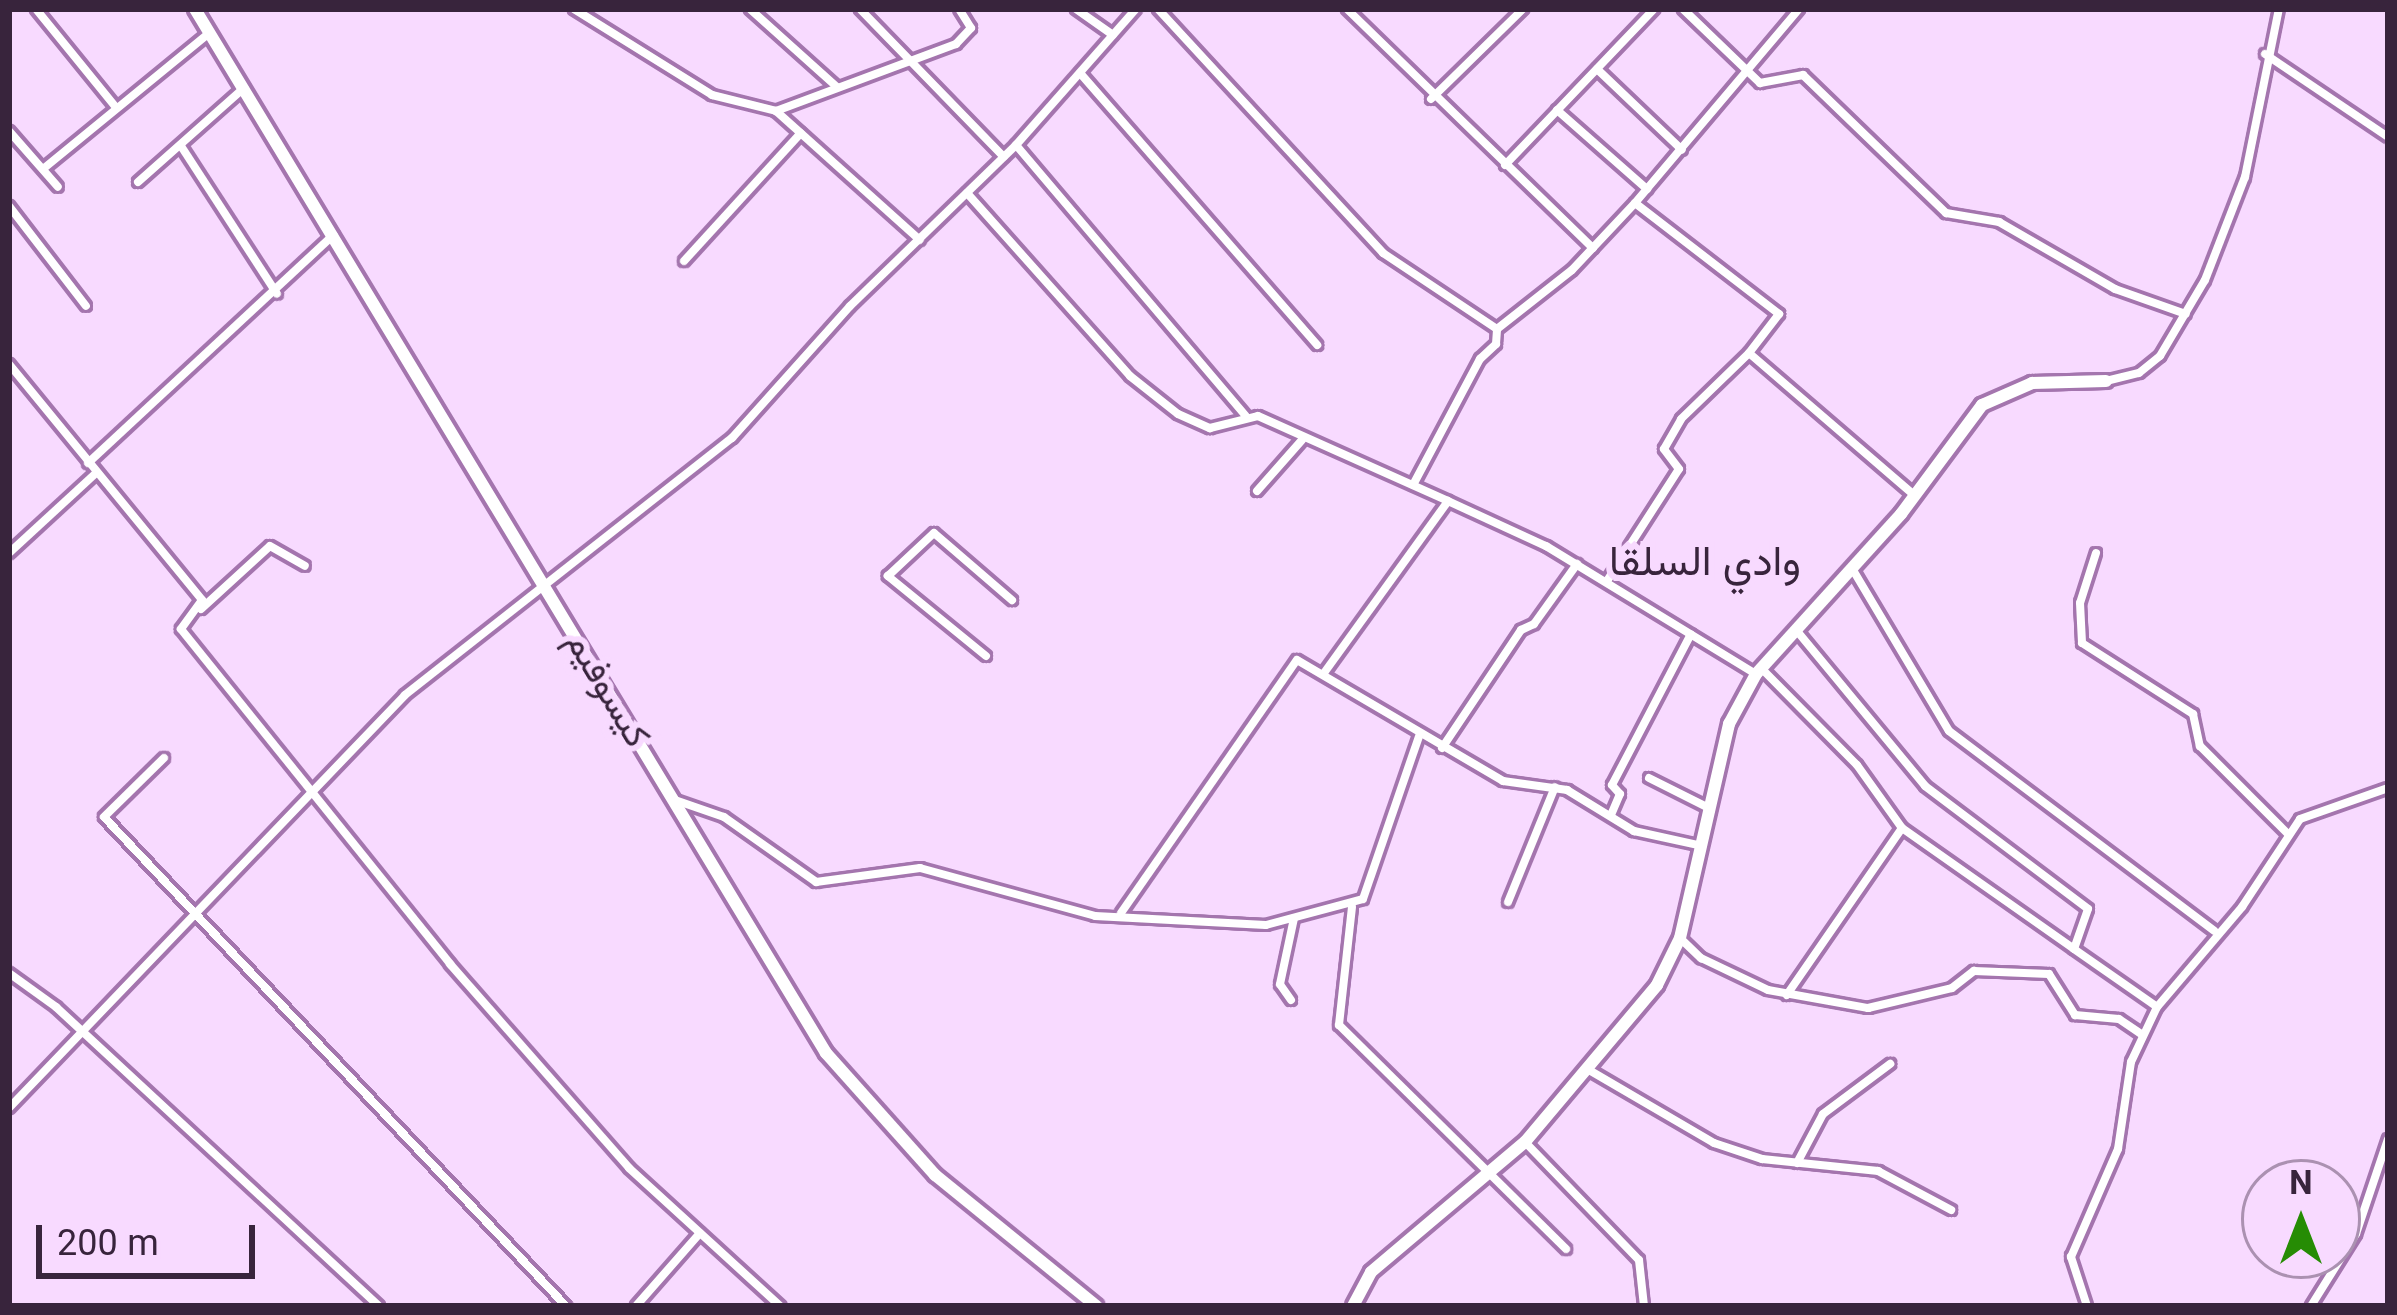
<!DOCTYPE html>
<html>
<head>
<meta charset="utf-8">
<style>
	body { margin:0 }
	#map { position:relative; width:2397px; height:1315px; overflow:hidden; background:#f8daff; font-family:Georgia,Vazirmatn,serif }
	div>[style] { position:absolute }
	.roads { filter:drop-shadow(3px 0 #a475ae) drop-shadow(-3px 0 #a475ae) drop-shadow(0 3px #a475ae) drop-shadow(0 -3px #a475ae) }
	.street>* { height:8px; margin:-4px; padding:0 4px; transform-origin:4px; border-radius:4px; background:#fff }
	.secondary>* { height:12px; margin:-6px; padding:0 6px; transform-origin:6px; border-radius:6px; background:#fff }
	span { translate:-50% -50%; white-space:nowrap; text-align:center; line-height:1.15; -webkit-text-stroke:12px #f8daff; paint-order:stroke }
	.street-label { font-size:36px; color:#38243c }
	.quarter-label { font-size:42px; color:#38243c }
	.frame { position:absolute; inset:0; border:12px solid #38243c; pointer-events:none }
	.north { position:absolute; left:2241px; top:1159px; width:120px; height:120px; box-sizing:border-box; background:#f8daff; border:3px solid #ab91b1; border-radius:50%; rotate:0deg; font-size:33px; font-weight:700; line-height:48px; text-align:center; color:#38243c }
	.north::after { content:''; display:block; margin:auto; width:42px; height:54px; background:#268c04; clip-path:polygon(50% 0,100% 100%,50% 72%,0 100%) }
	.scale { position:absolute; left:36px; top:1225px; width:219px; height:54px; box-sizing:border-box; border:6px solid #38243c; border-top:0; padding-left:15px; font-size:36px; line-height:42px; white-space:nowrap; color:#38243c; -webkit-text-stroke:9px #f8daff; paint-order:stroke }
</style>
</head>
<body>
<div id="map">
	<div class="roads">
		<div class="street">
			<div style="left:36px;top:9px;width:124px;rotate:50.9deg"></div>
			<div style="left:574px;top:9px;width:163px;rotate:31.9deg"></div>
			<div style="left:712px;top:95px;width:66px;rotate:14deg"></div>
			<div style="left:776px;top:111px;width:193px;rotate:41.9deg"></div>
			<div style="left:750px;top:9px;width:117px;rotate:41.9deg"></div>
			<div style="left:860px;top:9px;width:206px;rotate:45.8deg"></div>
			<div style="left:1076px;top:9px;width:45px;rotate:35.1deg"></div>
			<div style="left:1158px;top:9px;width:332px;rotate:47.3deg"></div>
			<div style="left:1383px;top:253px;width:137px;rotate:33.7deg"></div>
			<div style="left:1347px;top:9px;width:343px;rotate:44.2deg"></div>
			<div style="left:1683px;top:9px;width:107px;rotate:43.9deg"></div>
			<div style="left:1760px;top:83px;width:44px;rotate:-10.5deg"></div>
			<div style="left:1803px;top:75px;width:199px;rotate:44deg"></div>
			<div style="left:1946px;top:213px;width:54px;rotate:9.6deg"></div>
			<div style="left:1999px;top:222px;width:134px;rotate:30deg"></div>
			<div style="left:2115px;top:289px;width:75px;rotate:19.4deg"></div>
			<div style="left:2265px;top:54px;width:148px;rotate:34deg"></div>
			<div style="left:1597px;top:69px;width:117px;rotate:43.6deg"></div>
			<div style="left:1080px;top:73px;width:361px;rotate:48.9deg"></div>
			<div style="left:1431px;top:99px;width:129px;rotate:-44.4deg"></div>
			<div style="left:1557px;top:110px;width:120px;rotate:41.3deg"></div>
			<div style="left:776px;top:111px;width:192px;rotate:-20.4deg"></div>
			<div style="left:956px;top:44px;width:22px;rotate:-47deg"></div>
			<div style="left:971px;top:28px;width:22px;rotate:-122deg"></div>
			<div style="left:9px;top:131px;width:74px;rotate:48.8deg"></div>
			<div style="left:1016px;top:145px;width:355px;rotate:49.7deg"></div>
			<div style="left:181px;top:146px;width:176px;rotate:57deg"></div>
			<div style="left:1505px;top:165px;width:216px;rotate:-46.3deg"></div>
			<div style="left:43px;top:169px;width:215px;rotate:-39.3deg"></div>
			<div style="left:138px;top:182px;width:142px;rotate:-41.6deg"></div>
			<div style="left:967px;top:193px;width:245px;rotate:48.3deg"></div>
			<div style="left:1130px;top:376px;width:61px;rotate:38.4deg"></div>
			<div style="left:1178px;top:414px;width:35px;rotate:24deg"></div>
			<div style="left:1210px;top:428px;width:49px;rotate:-14deg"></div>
			<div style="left:1258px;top:416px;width:208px;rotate:24.1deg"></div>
			<div style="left:1448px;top:501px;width:108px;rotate:24.7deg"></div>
			<div style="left:1546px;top:546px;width:246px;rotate:31.4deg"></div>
			<div style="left:1635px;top:203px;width:254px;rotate:-49.8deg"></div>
			<div style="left:9px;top:206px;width:126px;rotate:52.4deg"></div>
			<div style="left:684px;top:261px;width:173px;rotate:-47.6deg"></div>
			<div style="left:9px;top:364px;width:305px;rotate:50.7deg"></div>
			<div style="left:202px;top:600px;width:36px;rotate:126deg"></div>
			<div style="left:181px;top:629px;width:430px;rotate:51.2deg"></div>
			<div style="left:450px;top:964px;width:271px;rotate:48.7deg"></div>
			<div style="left:629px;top:1168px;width:205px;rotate:42.4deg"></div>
			<div style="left:2106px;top:381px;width:34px;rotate:-14deg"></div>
			<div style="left:2139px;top:373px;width:27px;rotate:-39deg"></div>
			<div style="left:2160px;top:356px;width:88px;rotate:-59.4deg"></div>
			<div style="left:2205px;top:280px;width:110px;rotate:-68.8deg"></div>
			<div style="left:2245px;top:177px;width:171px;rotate:-78.6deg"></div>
			<div style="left:88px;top:463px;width:335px;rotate:-42.9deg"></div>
			<div style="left:1413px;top:485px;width:143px;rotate:-62deg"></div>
			<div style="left:1480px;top:359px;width:22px;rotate:-43deg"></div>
			<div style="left:1496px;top:344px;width:15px;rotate:-86deg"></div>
			<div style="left:1497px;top:329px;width:95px;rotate:-38.2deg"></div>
			<div style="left:1572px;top:270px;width:92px;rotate:-46.8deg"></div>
			<div style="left:1635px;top:203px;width:182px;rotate:37.6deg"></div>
			<div style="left:1779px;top:314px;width:49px;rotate:127.6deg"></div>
			<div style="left:1749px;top:353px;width:216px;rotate:40.7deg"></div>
			<div style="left:1257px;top:491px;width:68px;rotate:-48.6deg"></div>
			<div style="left:9px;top:553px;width:117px;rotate:-42.6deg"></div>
			<div style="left:2096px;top:553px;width:52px;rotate:107.7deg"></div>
			<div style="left:2080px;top:603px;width:40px;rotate:87.1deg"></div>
			<div style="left:2082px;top:643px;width:132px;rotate:32.6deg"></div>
			<div style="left:2193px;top:714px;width:33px;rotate:78deg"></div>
			<div style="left:2200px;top:746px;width:124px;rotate:45deg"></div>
			<div style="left:1853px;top:570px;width:187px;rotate:59.2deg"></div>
			<div style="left:1949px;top:731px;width:332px;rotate:37deg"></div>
			<div style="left:1607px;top:581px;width:133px;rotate:-57.3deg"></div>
			<div style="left:1679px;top:469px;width:25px;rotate:-127deg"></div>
			<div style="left:1664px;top:449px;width:34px;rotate:-60deg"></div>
			<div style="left:1681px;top:419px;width:95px;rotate:-44.1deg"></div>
			<div style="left:201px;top:609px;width:93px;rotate:-42.4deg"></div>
			<div style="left:270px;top:546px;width:40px;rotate:29.7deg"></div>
			<div style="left:1797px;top:631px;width:201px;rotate:50.4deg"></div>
			<div style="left:1925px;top:786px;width:204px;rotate:37deg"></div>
			<div style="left:2088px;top:909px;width:42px;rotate:109.3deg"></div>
			<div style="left:2074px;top:949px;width:101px;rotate:34.9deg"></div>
			<div style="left:986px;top:656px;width:127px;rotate:-140.8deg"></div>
			<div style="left:888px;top:576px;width:63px;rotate:-43.1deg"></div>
			<div style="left:934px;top:533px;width:103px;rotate:40.7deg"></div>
			<div style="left:1762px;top:669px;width:135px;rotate:45.3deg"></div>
			<div style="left:1857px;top:765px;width:77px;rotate:54.5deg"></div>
			<div style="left:1902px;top:828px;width:203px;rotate:124.6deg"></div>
			<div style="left:1324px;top:673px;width:212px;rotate:-54.2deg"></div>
			<div style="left:1442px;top:748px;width:142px;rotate:-56.2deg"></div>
			<div style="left:1521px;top:630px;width:14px;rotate:-25deg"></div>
			<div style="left:1534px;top:624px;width:74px;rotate:-54.4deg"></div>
			<div style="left:164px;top:758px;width:84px;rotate:135.5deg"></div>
			<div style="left:104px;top:817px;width:673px;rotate:46.63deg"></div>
			<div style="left:1649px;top:778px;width:65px;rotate:26.6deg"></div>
			<div style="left:672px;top:799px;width:55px;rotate:19.1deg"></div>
			<div style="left:724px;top:817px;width:113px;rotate:35.2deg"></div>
			<div style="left:816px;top:882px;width:105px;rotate:-7.7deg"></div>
			<div style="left:920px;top:868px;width:181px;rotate:15.3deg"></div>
			<div style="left:1095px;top:916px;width:171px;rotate:3deg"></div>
			<div style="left:1266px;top:925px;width:100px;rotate:-15deg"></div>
			<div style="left:1363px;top:899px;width:172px;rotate:-71deg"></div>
			<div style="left:1611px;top:815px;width:23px;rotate:-67deg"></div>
			<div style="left:1620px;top:794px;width:12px;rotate:-132deg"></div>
			<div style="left:1612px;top:785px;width:170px;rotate:-62.4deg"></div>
			<div style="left:1902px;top:828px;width:210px;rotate:35.1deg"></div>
			<div style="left:1508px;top:902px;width:124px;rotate:-67.8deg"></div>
			<div style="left:1352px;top:907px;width:119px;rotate:96.3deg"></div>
			<div style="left:1339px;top:1025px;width:319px;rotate:44.6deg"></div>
			<div style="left:1121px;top:913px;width:308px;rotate:-55.2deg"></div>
			<div style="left:1297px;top:660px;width:239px;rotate:30.4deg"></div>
			<div style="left:1503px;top:781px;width:65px;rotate:8deg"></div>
			<div style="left:1567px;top:790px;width:79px;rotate:31.5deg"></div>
			<div style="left:1634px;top:831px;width:66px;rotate:12.3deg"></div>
			<div style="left:1681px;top:939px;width:28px;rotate:44deg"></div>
			<div style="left:1701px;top:958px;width:74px;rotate:25.5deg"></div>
			<div style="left:1768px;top:990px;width:102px;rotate:10.2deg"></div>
			<div style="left:1868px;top:1008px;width:86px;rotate:-13.4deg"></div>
			<div style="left:1952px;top:988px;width:28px;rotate:-38deg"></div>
			<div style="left:1974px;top:971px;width:75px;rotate:2.3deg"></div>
			<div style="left:2049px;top:974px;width:49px;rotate:57.6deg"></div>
			<div style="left:2075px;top:1015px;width:44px;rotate:5.2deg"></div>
			<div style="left:2119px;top:1019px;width:27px;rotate:34deg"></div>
			<div style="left:9px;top:973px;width:58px;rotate:35.9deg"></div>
			<div style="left:56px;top:1007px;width:440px;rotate:42.8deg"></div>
			<div style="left:1291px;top:1000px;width:19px;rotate:-125deg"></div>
			<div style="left:1280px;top:984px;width:67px;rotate:-78deg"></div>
			<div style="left:1589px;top:1070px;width:145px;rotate:30.3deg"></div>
			<div style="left:1714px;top:1143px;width:51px;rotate:18.4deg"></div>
			<div style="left:1762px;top:1159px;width:117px;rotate:5.9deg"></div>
			<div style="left:1878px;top:1171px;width:83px;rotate:28.1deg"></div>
			<div style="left:9px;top:1108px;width:572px;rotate:-46.2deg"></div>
			<div style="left:405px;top:695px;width:416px;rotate:-38.2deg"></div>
			<div style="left:732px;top:438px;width:177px;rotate:-48.2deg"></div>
			<div style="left:850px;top:306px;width:231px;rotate:-44.1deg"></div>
			<div style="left:1016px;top:145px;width:181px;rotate:-48.6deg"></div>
			<div style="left:1525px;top:1142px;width:164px;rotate:46deg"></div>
			<div style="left:1639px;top:1260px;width:46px;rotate:83.8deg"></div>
			<div style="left:1797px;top:1163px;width:55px;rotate:-62deg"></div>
			<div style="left:1823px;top:1114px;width:84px;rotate:-36.7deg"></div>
			<div style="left:636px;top:1306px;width:97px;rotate:-48.8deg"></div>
			<div style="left:2087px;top:1306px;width:52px;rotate:-108.1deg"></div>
			<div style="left:2071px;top:1257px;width:118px;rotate:-66.5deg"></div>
			<div style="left:2118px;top:1149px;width:88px;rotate:-81.5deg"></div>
			<div style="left:2131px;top:1062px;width:61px;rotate:-64.7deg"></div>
			<div style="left:2157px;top:1007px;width:131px;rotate:-49.6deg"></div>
			<div style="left:2242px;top:907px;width:105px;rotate:-56.6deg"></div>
			<div style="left:2300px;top:819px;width:93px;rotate:-19.4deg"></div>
			<div style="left:2311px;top:1306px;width:85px;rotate:-58deg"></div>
			<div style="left:2356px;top:1234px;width:100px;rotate:-71.4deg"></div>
		</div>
		<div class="secondary">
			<div style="left:195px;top:9px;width:1220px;rotate:58.85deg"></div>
			<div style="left:826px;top:1053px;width:164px;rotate:48.2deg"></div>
			<div style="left:935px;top:1175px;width:208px;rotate:39.1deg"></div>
			<div style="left:1353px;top:1306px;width:38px;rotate:-62deg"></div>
			<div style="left:1371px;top:1272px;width:202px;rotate:-40.2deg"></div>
			<div style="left:1525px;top:1142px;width:205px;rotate:-49.9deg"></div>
			<div style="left:1657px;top:985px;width:52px;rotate:-63.9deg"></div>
			<div style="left:1680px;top:938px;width:220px;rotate:-77.1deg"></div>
			<div style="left:1729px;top:724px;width:57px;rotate:-61.6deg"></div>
			<div style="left:1756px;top:674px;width:216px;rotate:-47.8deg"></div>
			<div style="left:1901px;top:514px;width:136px;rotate:-53.4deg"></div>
			<div style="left:1982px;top:405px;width:55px;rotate:-23.7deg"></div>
			<div style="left:2032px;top:383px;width:74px;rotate:-1.5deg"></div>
		</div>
	</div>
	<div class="street-label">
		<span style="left:605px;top:691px;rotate:59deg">كيسوفيم</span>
	</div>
	<div class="quarter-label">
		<span style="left:1705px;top:565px">وادي السلقا</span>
	</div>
	<div class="frame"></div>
	<div class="north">N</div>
	<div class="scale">200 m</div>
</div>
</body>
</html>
